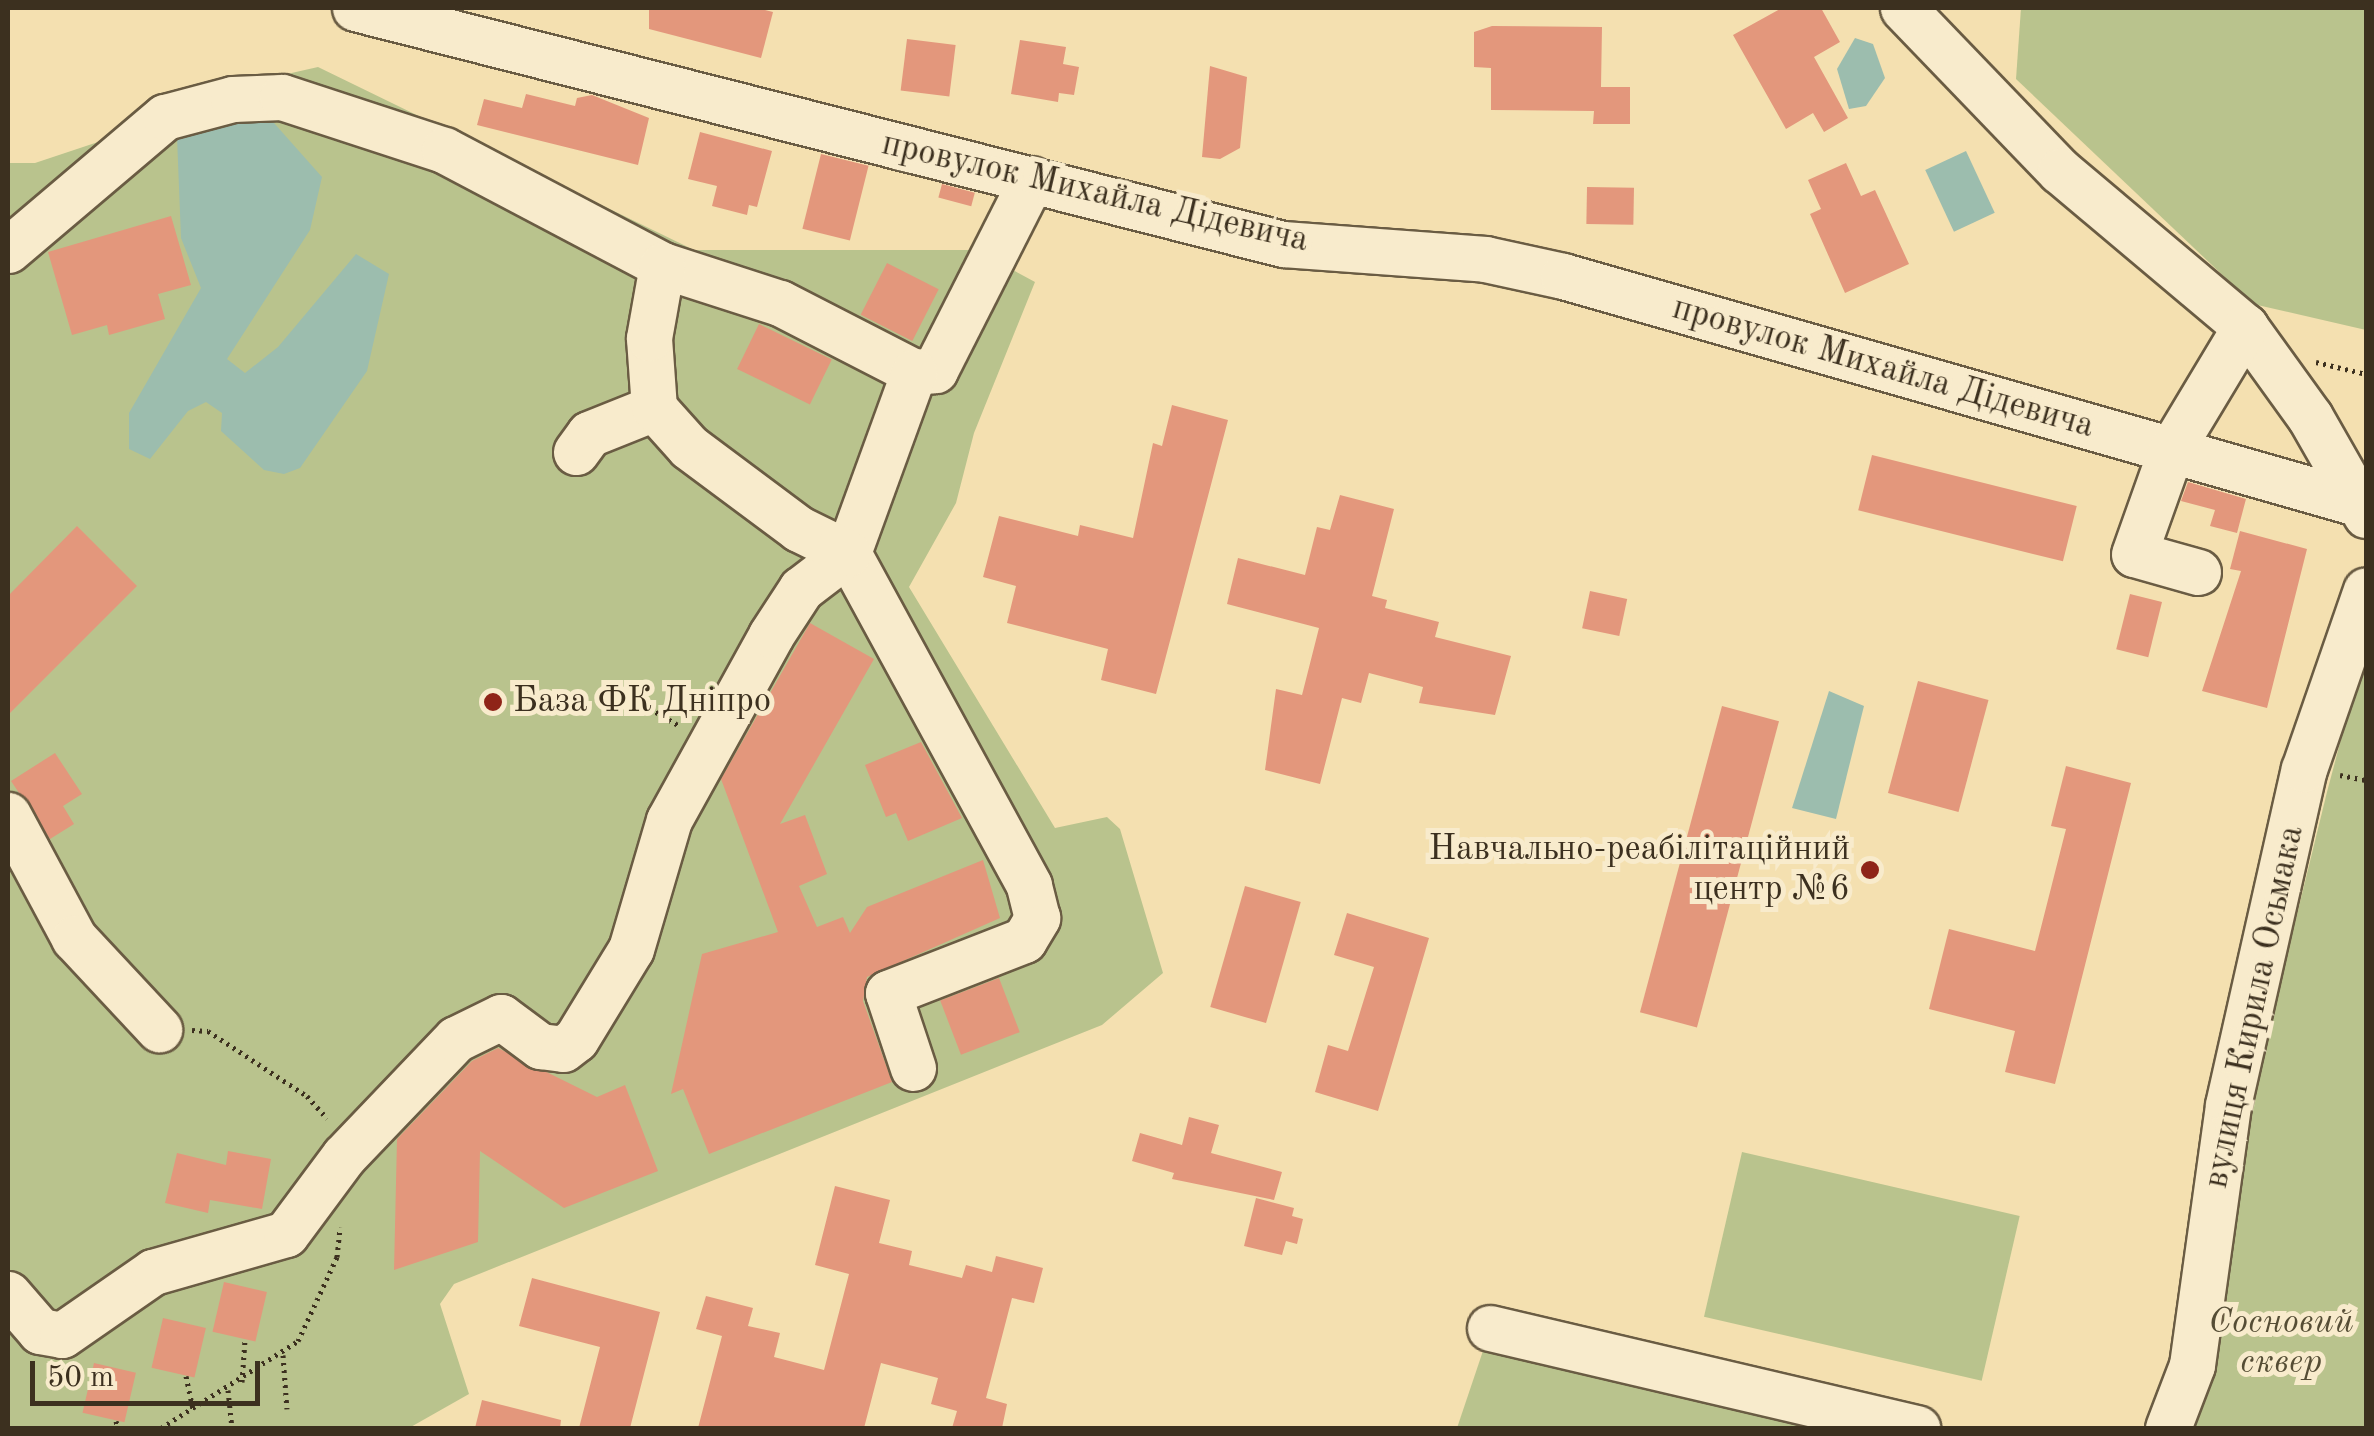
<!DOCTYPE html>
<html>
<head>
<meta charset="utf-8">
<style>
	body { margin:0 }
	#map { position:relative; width:2374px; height:1436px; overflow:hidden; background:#f4e0b0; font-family:"Old Standard TT",serif }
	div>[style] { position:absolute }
	.green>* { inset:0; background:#b9c38d; transform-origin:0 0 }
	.water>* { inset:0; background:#9cbdae; transform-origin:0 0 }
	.building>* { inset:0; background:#e3977c; transform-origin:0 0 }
	.path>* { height:5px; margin-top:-2.5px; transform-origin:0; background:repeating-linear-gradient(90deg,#3c301f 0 2.5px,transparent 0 7.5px) }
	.roads { filter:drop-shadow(2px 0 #6a5c43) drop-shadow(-2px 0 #6a5c43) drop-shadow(0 2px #6a5c43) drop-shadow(0 -2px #6a5c43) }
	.minor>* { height:45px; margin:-22.5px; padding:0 22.5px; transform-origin:22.5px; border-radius:22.5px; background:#f8ebcc }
	.dots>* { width:28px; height:28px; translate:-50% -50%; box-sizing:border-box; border:5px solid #f8ebcc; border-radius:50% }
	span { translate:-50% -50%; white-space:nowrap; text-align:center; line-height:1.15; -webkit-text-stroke:10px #f8ebcc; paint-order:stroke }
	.street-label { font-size:35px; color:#3c301f }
	.poi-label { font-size:35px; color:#3c301f }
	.left { translate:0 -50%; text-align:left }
	.right { translate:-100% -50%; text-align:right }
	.park-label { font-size:35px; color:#554d35; font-style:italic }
	.frame { position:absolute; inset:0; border:10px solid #3c301f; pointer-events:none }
	.scale { position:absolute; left:30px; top:1361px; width:230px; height:45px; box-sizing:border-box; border:5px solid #3c301f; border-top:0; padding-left:12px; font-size:30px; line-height:35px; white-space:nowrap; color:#3c301f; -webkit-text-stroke:8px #f8ebcc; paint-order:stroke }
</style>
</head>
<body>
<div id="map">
	<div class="green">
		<div style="clip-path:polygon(2021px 8px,2366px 8px,2366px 330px,2253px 304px,2016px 79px)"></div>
		<div style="clip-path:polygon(318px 67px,694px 250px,976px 250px,1035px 282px,974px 433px,956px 503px,909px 587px,1055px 828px,1107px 817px,1120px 829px,1163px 973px,1102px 1025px,454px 1284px,440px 1304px,469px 1394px,409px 1428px,8px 1428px,8px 163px,35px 163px,101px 141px,160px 103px)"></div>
		<div style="clip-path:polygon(2366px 645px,2366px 1428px,2171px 1428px,2327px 792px)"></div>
		<div style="left:1742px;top:1152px;width:285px;height:169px;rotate:13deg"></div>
		<div style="clip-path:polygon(1488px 1336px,1830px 1428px,1457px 1428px)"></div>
	</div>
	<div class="water">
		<div style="clip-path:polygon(1855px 38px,1873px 44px,1885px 78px,1866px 106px,1849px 109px,1837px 69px)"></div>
		<div style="clip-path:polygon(216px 120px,274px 123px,322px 177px,310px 230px,227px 359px,245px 373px,278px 347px,356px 254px,389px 274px,367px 371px,300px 468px,284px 474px,264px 470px,221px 431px,222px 413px,206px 402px,188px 411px,150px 459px,129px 449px,129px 413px,201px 288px,181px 238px,177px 137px)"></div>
		<div style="left:1966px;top:151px;width:68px;height:45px;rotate:65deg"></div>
		<div style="clip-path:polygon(1829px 691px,1864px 706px,1836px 819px,1792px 808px)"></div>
	</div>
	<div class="building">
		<div style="clip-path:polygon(649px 8px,757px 8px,773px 12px,761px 58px,649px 29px)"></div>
		<div style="clip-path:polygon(1782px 8px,1821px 8px,1840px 42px,1814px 57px,1848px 118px,1824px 132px,1813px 113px,1786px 129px,1733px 35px)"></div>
		<div style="clip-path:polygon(1492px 26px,1602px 27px,1601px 87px,1630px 87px,1630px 124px,1593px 124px,1594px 111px,1491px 110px,1491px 68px,1474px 67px,1474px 32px)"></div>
		<div style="left:907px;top:39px;width:49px;height:52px;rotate:7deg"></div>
		<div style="clip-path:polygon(1020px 40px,1066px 47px,1063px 64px,1079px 67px,1074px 95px,1059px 93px,1058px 102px,1011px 94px)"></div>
		<div style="clip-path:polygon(1210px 66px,1247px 77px,1240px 148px,1220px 159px,1202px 157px)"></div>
		<div style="clip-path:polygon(526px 94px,575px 106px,577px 98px,592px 95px,649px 118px,638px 165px,477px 125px,484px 99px,522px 108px)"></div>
		<div style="clip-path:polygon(700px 132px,772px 151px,757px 207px,749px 205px,747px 215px,712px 206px,717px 186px,688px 179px)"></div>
		<div style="left:821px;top:154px;width:49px;height:77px;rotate:14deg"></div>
		<div style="clip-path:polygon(1846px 163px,1861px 196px,1875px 190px,1909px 264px,1845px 293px,1810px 214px,1821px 209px,1808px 180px)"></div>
		<div style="left:942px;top:184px;width:34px;height:14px;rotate:15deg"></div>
		<div style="left:1587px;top:187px;width:47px;height:37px;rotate:1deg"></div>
		<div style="clip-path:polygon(171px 216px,191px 285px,158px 294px,165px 319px,109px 335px,107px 325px,72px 335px,48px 252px)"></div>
		<div style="left:887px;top:263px;width:58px;height:58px;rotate:27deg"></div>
		<div style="left:759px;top:324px;width:81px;height:50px;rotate:26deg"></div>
		<div style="clip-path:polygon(1172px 405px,1228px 420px,1156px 694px,1101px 680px,1108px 649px,1007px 623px,1016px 586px,983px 577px,999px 516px,1078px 536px,1080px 525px,1133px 538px,1153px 443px,1162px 446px)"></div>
		<div style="left:1872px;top:455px;width:211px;height:57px;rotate:14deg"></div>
		<div style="clip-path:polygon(2188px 482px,2246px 499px,2237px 533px,2210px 526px,2215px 510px,2181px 501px)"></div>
		<div style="clip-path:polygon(1340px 495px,1394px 509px,1372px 596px,1387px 600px,1385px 608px,1439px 622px,1435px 637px,1511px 656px,1495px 715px,1419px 703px,1423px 687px,1369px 673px,1361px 703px,1342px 698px,1320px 784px,1265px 770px,1276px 689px,1302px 695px,1319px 628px,1227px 604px,1238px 558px,1305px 575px,1317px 527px,1330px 530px)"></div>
		<div style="clip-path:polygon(77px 526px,137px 586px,8px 715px,8px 596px)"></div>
		<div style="clip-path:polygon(2240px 531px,2307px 549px,2267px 708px,2202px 691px,2241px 571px,2230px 569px)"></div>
		<div style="left:1590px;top:591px;width:38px;height:38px;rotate:12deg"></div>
		<div style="left:2130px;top:594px;width:33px;height:57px;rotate:14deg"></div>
		<div style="clip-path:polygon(810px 623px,874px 659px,780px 824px,805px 815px,827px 874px,799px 886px,817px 927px,843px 917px,850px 933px,867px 907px,983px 860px,1000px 918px,867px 977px,863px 1001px,892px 1082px,709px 1154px,683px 1089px,671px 1094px,702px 954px,778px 932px,721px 779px)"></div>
		<div style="left:1918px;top:681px;width:73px;height:116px;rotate:15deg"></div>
		<div style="left:1722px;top:706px;width:59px;height:317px;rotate:15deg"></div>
		<div style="clip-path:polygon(921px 742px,962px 818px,908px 841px,896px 813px,886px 817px,865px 765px)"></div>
		<div style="clip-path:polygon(55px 753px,82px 794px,63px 806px,74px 824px,50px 839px,11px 781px)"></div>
		<div style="clip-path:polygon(2066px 766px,2131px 783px,2055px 1084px,2005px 1072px,2015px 1031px,1929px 1009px,1949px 929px,2035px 951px,2066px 829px,2051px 826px)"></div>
		<div style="left:1245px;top:886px;width:58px;height:126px;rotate:16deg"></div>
		<div style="clip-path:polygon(1347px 913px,1429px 938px,1378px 1111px,1315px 1092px,1328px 1045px,1348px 1051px,1374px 967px,1334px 955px)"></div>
		<div style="left:999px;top:978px;width:58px;height:63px;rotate:69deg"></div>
		<div style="clip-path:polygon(498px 1048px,597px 1097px,625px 1085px,658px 1171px,564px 1208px,480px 1151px,478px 1242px,394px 1270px,397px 1139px,472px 1061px)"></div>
		<div style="clip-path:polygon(1189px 1117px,1219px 1125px,1211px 1153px,1282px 1172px,1274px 1200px,1172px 1179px,1174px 1173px,1132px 1161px,1140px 1133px,1182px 1145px)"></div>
		<div style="clip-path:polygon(228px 1151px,271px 1159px,262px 1209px,210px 1200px,208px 1213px,165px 1203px,177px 1153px,226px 1165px)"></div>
		<div style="clip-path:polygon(835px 1186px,890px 1200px,879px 1243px,912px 1251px,909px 1265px,962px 1278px,966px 1265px,992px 1272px,996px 1256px,1043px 1268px,1034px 1303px,1012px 1298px,986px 1398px,1007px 1404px,1002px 1428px,952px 1428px,957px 1411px,931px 1404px,938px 1378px,881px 1363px,864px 1428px,698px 1428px,722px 1336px,696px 1329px,706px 1296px,753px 1308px,748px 1326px,780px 1333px,774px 1357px,824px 1370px,849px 1274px,815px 1265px)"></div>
		<div style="clip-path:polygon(1256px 1198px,1294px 1208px,1292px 1216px,1303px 1219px,1297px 1244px,1286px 1241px,1282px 1255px,1244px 1246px)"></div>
		<div style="clip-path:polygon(532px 1278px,660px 1312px,630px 1428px,579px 1428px,600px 1347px,519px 1326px)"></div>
		<div style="left:224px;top:1282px;width:44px;height:51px;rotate:13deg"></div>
		<div style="left:163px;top:1318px;width:44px;height:51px;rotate:13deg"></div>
		<div style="left:94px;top:1363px;width:43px;height:51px;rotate:13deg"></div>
		<div style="clip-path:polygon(482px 1400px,561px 1420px,560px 1428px,475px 1428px)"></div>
	</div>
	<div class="path">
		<div style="left:2316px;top:362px;width:51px;rotate:13.5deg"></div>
		<div style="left:617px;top:689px;width:71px;rotate:30.5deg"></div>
		<div style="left:2340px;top:775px;width:26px;rotate:11deg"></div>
		<div style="left:192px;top:1030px;width:16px;rotate:4deg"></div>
		<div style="left:208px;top:1031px;width:118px;rotate:33.3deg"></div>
		<div style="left:307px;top:1096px;width:30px;rotate:48deg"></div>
		<div style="left:283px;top:1355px;width:54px;rotate:85.8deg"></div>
		<div style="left:186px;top:1376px;width:35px;rotate:78deg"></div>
		<div style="left:242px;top:1382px;width:42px;rotate:-85.9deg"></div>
		<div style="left:228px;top:1390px;width:38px;rotate:84deg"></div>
		<div style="left:116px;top:1421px;width:7px;rotate:74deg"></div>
		<div style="left:161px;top:1428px;width:162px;rotate:-32.4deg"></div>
		<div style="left:298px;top:1341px;width:93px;rotate:-65.1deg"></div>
		<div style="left:337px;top:1257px;width:30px;rotate:-84deg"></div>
	</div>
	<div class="roads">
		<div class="minor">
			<div style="left:355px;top:8px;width:958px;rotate:14.27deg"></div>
			<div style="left:1283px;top:244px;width:203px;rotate:4.2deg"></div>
			<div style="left:1485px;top:259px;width:80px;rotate:12.3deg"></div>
			<div style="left:1563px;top:276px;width:826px;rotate:15.95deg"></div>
			<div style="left:1903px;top:8px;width:226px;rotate:46.1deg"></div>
			<div style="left:2060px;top:171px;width:242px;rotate:40.1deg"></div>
			<div style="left:2245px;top:327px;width:111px;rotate:54.2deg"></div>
			<div style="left:2310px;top:417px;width:113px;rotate:60.3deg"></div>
			<div style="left:8px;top:250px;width:206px;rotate:-40.3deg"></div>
			<div style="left:165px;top:117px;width:70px;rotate:-14.8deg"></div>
			<div style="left:233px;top:99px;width:49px;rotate:-2.3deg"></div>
			<div style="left:282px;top:97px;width:170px;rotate:18.1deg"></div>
			<div style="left:444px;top:150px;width:246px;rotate:27.8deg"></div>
			<div style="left:662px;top:265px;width:124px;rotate:17.9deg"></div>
			<div style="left:780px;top:303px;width:151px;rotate:27.2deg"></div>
			<div style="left:914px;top:372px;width:21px;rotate:-5deg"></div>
			<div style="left:935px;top:370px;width:214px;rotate:-63.1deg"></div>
			<div style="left:576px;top:452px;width:22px;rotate:-54deg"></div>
			<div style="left:589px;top:434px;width:70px;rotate:-21.8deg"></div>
			<div style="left:2198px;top:572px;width:66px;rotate:-164.3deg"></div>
			<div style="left:2134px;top:554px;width:110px;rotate:-70.4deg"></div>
			<div style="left:2171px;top:450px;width:144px;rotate:-59deg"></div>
			<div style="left:8px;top:815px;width:140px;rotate:61.8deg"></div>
			<div style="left:74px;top:938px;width:125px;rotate:47deg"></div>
			<div style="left:913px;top:1068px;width:79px;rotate:-108.4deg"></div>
			<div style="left:888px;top:993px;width:146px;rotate:-21.3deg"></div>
			<div style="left:1024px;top:940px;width:26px;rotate:-59deg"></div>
			<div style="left:1037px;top:918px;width:34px;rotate:-104deg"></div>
			<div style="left:1029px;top:885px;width:378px;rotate:-118.6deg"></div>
			<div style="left:848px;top:553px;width:193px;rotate:-70deg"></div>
			<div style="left:8px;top:1294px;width:49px;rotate:49.1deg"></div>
			<div style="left:40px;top:1331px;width:22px;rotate:10deg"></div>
			<div style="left:62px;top:1335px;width:111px;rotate:-34.7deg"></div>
			<div style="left:153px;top:1272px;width:138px;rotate:-15.9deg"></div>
			<div style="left:286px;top:1234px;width:97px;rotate:-53.4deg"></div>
			<div style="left:344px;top:1156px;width:162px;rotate:-46.3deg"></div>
			<div style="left:456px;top:1039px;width:50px;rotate:-26.1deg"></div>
			<div style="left:501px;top:1017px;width:49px;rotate:36.6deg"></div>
			<div style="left:540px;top:1046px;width:23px;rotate:7deg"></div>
			<div style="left:563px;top:1049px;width:16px;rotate:-38deg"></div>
			<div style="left:576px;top:1039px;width:105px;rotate:-58.6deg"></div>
			<div style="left:631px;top:949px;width:134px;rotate:-73.6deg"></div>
			<div style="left:669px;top:820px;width:211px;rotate:-61.1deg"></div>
			<div style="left:771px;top:635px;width:55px;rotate:-56.9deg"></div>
			<div style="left:801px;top:589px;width:59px;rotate:-37.5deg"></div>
			<div style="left:848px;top:553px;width:55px;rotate:-153.9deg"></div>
			<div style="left:799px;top:529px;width:137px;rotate:-143.3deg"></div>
			<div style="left:689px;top:447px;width:52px;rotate:-131.9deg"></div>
			<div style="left:654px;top:408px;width:70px;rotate:-94.1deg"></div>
			<div style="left:649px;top:338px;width:74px;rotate:-79.9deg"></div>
			<div style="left:1490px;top:1328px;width:439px;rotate:13.2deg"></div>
			<div style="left:2168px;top:1428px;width:67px;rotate:-69.1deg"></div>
			<div style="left:2192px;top:1365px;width:262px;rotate:-82.1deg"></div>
			<div style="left:2228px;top:1105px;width:344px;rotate:-77.3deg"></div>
			<div style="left:2304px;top:769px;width:189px;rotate:-70.9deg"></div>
		</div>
	</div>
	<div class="dots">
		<div style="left:493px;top:702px;background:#8f2418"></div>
		<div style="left:1870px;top:870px;background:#8f2418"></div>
	</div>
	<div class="street-label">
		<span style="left:1095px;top:193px;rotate:13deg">провулок Михайла Дідевича</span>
		<span style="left:1883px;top:368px;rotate:16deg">провулок Михайла Дідевича</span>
		<span style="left:2255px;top:1007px;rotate:-78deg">вулиця Кирила Осьмака</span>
	</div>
	<div class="poi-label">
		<span class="left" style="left:513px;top:702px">База ФК Дніпро</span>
		<span class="right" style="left:1850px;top:870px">Навчально-реабілітаційний<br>центр №6</span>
	</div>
	<div class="park-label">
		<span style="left:2281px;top:1343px">Сосновий<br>сквер</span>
	</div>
	<div class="frame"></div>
	<div class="scale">50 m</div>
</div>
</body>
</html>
